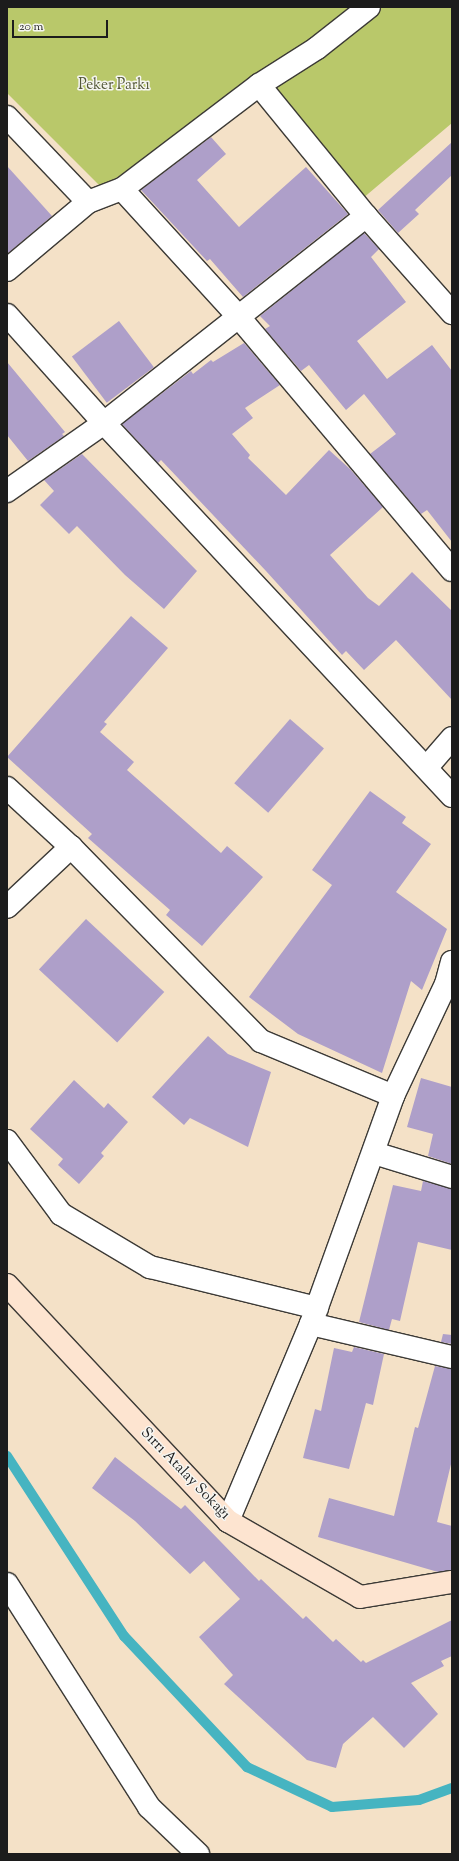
<!DOCTYPE html>
<html>
<head>
<meta charset="utf-8">
<style>
	body { margin:0 }
	#map { position:relative; width:459px; height:1861px; overflow:hidden; background:#f4e1c7; font-family:"Sorts Mill Goudy",serif }
	div>[style] { position:absolute }
	.green>* { inset:0; background:#b9c86a }
	.stream>* { height:10px; margin:-5px; padding:0 5px; transform-origin:5px; border-radius:5px; background:#46b4c1 }
	.building>* { inset:0; background:#ae9fc9; transform-origin:0 0 }
	.roads { filter:drop-shadow(1px 0 #3c3a36) drop-shadow(-1px 0 #3c3a36) drop-shadow(0 1px #3c3a36) drop-shadow(0 -1px #3c3a36) }
	.minor>* { height:22px; margin:-11px; padding:0 11px; transform-origin:11px; border-radius:11px; background:#fff }
	.secondary>* { height:22px; margin:-11px; padding:0 11px; transform-origin:11px; border-radius:11px; background:#fde4d0 }
	span { translate:-50% -50%; white-space:nowrap; text-align:center; line-height:1.15; -webkit-text-stroke:3px #f6f6f2; paint-order:stroke }
	.park-label { font-size:15px; color:#535837 }
	.street-label { font-size:15px; color:#1c1c1c }
	.frame { position:absolute; inset:0; border:8px solid #1c1c1c; pointer-events:none }
	.scale { position:absolute; left:12px; top:20px; width:96px; height:18px; box-sizing:border-box; border:2px solid #1c1c1c; border-top:0; padding-left:5px; font-size:12px; line-height:14px; white-space:nowrap; color:#1c1c1c; -webkit-text-stroke:3px #f6f6f2; paint-order:stroke }
</style>
</head>
<body>
<div id="map">
	<div class="green">
		<div style="clip-path:polygon(7px 7px,452px 7px,452px 123px,362px 199px,271px 84px,101px 187px,7px 93px)"></div>
	</div>
	<div class="stream">
		<div style="left:7px;top:1456px;width:215px;rotate:57deg"></div>
		<div style="left:124px;top:1636px;width:180px;rotate:46.8deg"></div>
		<div style="left:247px;top:1767px;width:94px;rotate:25.2deg"></div>
		<div style="left:332px;top:1807px;width:87px;rotate:-4.6deg"></div>
		<div style="left:419px;top:1800px;width:35px;rotate:-20deg"></div>
	</div>
	<div class="building">
		<div style="clip-path:polygon(211px 137px,226px 154px,197px 180px,239px 227px,306px 167px,348px 214px,243px 297px,210px 259px,207px 261px,141px 190px)"></div>
		<div style="clip-path:polygon(452px 142px,452px 175px,415px 210px,419px 214px,398px 233px,378px 210px)"></div>
		<div style="clip-path:polygon(7px 166px,52px 216px,7px 254px)"></div>
		<div style="clip-path:polygon(364px 233px,379px 249px,371px 257px,406px 302px,357px 341px,387px 379px,432px 345px,452px 371px,452px 542px,427px 510px,421px 514px,370px 454px,396px 434px,364px 394px,346px 410px,309px 365px,301px 371px,265px 329px,270px 326px,260px 316px)"></div>
		<div style="left:119px;top:321px;width:58px;height:59px;rotate:53deg"></div>
		<div style="clip-path:polygon(244px 343px,280px 385px,245px 408px,253px 418px,232px 434px,250px 455px,248px 458px,286px 495px,329px 450px,350px 469px,383px 507px,330px 555px,368px 598px,379px 606px,412px 572px,452px 611px,452px 700px,396px 640px,364px 670px,346px 651px,342px 655px,266px 571px,161px 460px,158px 463px,122px 424px,191px 371px,193px 374px,211px 360px,213px 362px)"></div>
		<div style="clip-path:polygon(7px 362px,65px 432px,62px 434px,64px 436px,28px 461px,7px 435px)"></div>
		<div style="clip-path:polygon(82px 454px,197px 571px,164px 609px,125px 575px,77px 526px,69px 534px,40px 505px,54px 491px,44px 480px)"></div>
		<div style="clip-path:polygon(131px 616px,168px 648px,104px 722px,107px 724px,100px 732px,134px 762px,127px 770px,221px 853px,227px 846px,263px 877px,202px 946px,166px 915px,170px 910px,88px 838px,92px 834px,7px 757px)"></div>
		<div style="left:290px;top:719px;width:45px;height:85px;rotate:41deg"></div>
		<div style="clip-path:polygon(370px 791px,406px 817px,402px 823px,431px 844px,396px 892px,447px 929px,422px 990px,411px 981px,382px 1073px,298px 1034px,249px 997px,332px 885px,312px 870px)"></div>
		<div style="left:86px;top:919px;width:107px;height:69px;rotate:43deg"></div>
		<div style="clip-path:polygon(208px 1036px,228px 1054px,271px 1072px,248px 1147px,190px 1118px,184px 1125px,152px 1097px)"></div>
		<div style="clip-path:polygon(421px 1078px,452px 1087px,452px 1164px,428px 1156px,433px 1134px,407px 1127px)"></div>
		<div style="clip-path:polygon(74px 1080px,104px 1108px,108px 1103px,128px 1122px,101px 1153px,104px 1156px,79px 1184px,58px 1165px,63px 1159px,30px 1129px)"></div>
		<div style="clip-path:polygon(423px 1181px,452px 1189px,452px 1250px,418px 1242px,400px 1321px,392px 1319px,389px 1330px,359px 1322px,393px 1185px,421px 1191px)"></div>
		<div style="clip-path:polygon(443px 1334px,452px 1335px,452px 1344px,441px 1342px)"></div>
		<div style="clip-path:polygon(354px 1347px,384px 1354px,373px 1405px,366px 1403px,349px 1469px,303px 1458px,315px 1409px,321px 1411px,334px 1348px,352px 1352px)"></div>
		<div style="clip-path:polygon(435px 1366px,452px 1369px,452px 1460px,437px 1522px,452px 1526px,452px 1570px,438px 1572px,318px 1537px,329px 1498px,394px 1516px,415px 1427px,418px 1428px)"></div>
		<div style="clip-path:polygon(115px 1457px,181px 1509px,185px 1505px,259px 1581px,261px 1579px,303px 1619px,306px 1616px,333px 1642px,336px 1639px,361px 1662px,363px 1660px,366px 1663px,452px 1620px,452px 1656px,441px 1661px,444px 1666px,411px 1683px,438px 1714px,404px 1748px,373px 1717px,343px 1744px,336px 1768px,307px 1760px,224px 1684px,233px 1675px,199px 1637px,240px 1599px,204px 1561px,190px 1574px,135px 1521px,92px 1488px)"></div>
	</div>
	<div class="roads">
		<div class="minor">
			<div style="left:259px;top:85px;width:169px;rotate:50.8deg"></div>
			<div style="left:7px;top:117px;width:117px;rotate:46.4deg"></div>
			<div style="left:122px;top:189px;width:172px;rotate:47.6deg"></div>
			<div style="left:238px;top:316px;width:332px;rotate:49.9deg"></div>
			<div style="left:7px;top:270px;width:106px;rotate:-40deg"></div>
			<div style="left:88px;top:202px;width:36px;rotate:-21deg"></div>
			<div style="left:122px;top:189px;width:172px;rotate:-37.2deg"></div>
			<div style="left:259px;top:85px;width:69px;rotate:-32.5deg"></div>
			<div style="left:317px;top:48px;width:66px;rotate:-38.3deg"></div>
			<div style="left:7px;top:315px;width:145px;rotate:48.1deg"></div>
			<div style="left:104px;top:423px;width:510px;rotate:46.99deg"></div>
			<div style="left:7px;top:491px;width:118px;rotate:-35deg"></div>
			<div style="left:104px;top:423px;width:334px;rotate:-38.3deg"></div>
			<div style="left:366px;top:216px;width:130px;rotate:48.4deg"></div>
			<div style="left:427px;top:767px;width:38px;rotate:-49deg"></div>
			<div style="left:7px;top:788px;width:87px;rotate:42.7deg"></div>
			<div style="left:71px;top:847px;width:272px;rotate:45.6deg"></div>
			<div style="left:261px;top:1041px;width:143px;rotate:22.6deg"></div>
			<div style="left:7px;top:907px;width:88px;rotate:-43.2deg"></div>
			<div style="left:7px;top:1141px;width:91px;rotate:53.5deg"></div>
			<div style="left:61px;top:1214px;width:104px;rotate:30.8deg"></div>
			<div style="left:150px;top:1267px;width:172px;rotate:13.8deg"></div>
			<div style="left:374px;top:1153px;width:82px;rotate:17.1deg"></div>
			<div style="left:311px;top:1324px;width:145px;rotate:13.2deg"></div>
			<div style="left:228px;top:1521px;width:214px;rotate:-67.2deg"></div>
			<div style="left:311px;top:1324px;width:242px;rotate:-70.2deg"></div>
			<div style="left:393px;top:1096px;width:124px;rotate:-64.7deg"></div>
			<div style="left:446px;top:984px;width:23px;rotate:-75deg"></div>
			<div style="left:7px;top:1584px;width:264px;rotate:57.5deg"></div>
			<div style="left:149px;top:1807px;width:68px;rotate:43.8deg"></div>
		</div>
		<div class="secondary">
			<div style="left:7px;top:1285px;width:323px;rotate:46.9deg"></div>
			<div style="left:228px;top:1521px;width:152px;rotate:29.9deg"></div>
			<div style="left:360px;top:1597px;width:93px;rotate:-9.3deg"></div>
		</div>
	</div>
	<div class="park-label">
		<span style="left:114px;top:86px">Peker Parkı</span>
	</div>
	<div class="street-label">
		<span style="left:185px;top:1474px;rotate:46deg">Sırrı Atalay Sokağı</span>
	</div>
	<div class="frame"></div>
	<div class="scale">20 m</div>
</div>
</body>
</html>
